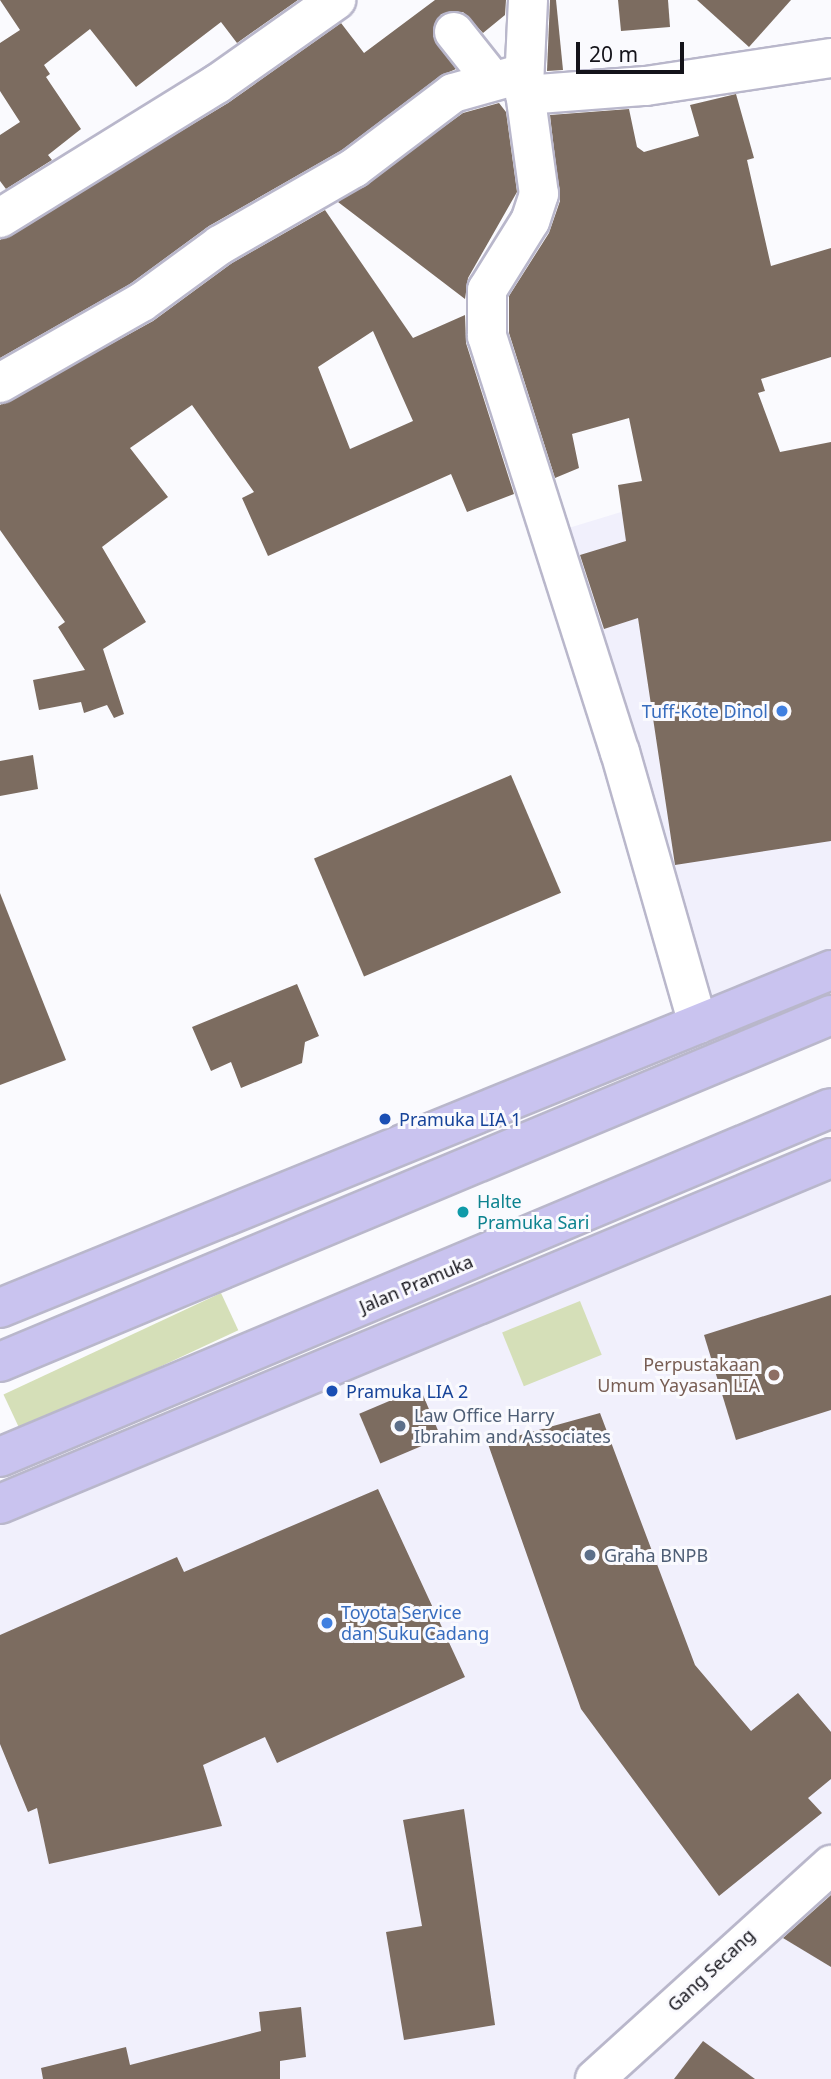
<!DOCTYPE html>
<html>
<head>
<meta charset="utf-8">
<style>
	body { margin:0 }
	#map { position:relative; width:831px; height:2079px; overflow:hidden; background:#fafafe; font-family:"Noto Sans",sans-serif }
	div>[style] { position:absolute }
	.built>* { inset:0; background:#f1f0fc }
	.green>* { inset:0; background:#d5dfb8; transform-origin:0 0 }
	.building>* { inset:0; background:#7c6c60; transform-origin:0 0 }
	.roads { filter:drop-shadow(2px 0 #b9b7cb) drop-shadow(-2px 0 #b9b7cb) drop-shadow(0 2px #b9b7cb) drop-shadow(0 -2px #b9b7cb) }
	.minor>* { height:38px; margin:-19px; padding:0 19px; transform-origin:19px; border-radius:19px; background:#fff }
	.major>* { height:38px; margin:-19px; padding:0 19px; transform-origin:19px; border-radius:19px; background:#c9c3ef }
	.dots>* { width:19px; height:19px; translate:-50% -50%; box-sizing:border-box; border:4px solid #fafafe; border-radius:50% }
	span { translate:-50% -50%; white-space:nowrap; text-align:center; line-height:1.15; -webkit-text-stroke:6px #fafafe; paint-order:stroke }
	.shop-label { font-size:18px; color:#366cbe }
	.right { translate:-100% -50%; text-align:right }
	.left { translate:0 -50%; text-align:left }
	.transit-label { font-size:18px; color:#164399 }
	.culture-label { font-size:18px; color:#0d838f }
	.street-label { font-size:18px; color:#14131a }
	.education-label { font-size:18px; color:#785e54 }
	.service-label { font-size:18px; color:#4e5e75 }
	.scale { position:absolute; left:576px; top:42px; width:108px; height:32px; box-sizing:border-box; border:4px solid #14131a; border-top:0; padding-left:9px; font-size:21px; line-height:24px; white-space:nowrap; color:#14131a; -webkit-text-stroke:5px #fafafe; paint-order:stroke }
</style>
</head>
<body>
<div id="map">
	<div class="built">
		<div style="clip-path:polygon(831px 448px,831px 970px,698px 1024px,562px 530px)"></div>
		<div style="clip-path:polygon(831px 1153px,831px 2079px,0 2079px,0 1501px)"></div>
	</div>
	<div class="green">
		<div style="left:221px;top:1293px;width:41px;height:240px;rotate:65deg"></div>
		<div style="left:580px;top:1301px;width:58px;height:84px;rotate:68deg"></div>
	</div>
	<div class="building">
		<div style="clip-path:polygon(0 0,298px 0,237px 43px,221px 22px,136px 87px,90px 29px,44px 65px,50px 74px,46px 77px,81px 129px,48px 155px,52px 160px,6px 189px,0 181px,0 135px,20px 122px,0 91px,0 43px,20px 30px)"></div>
		<div style="clip-path:polygon(435px 0,506px 0,505px 15px,483px 33px,463px 12px,441px 14px,433px 36px,456px 69px,440px 76px,342px 150px,209px 226px,130px 284px,0 358px,0 240px,228px 103px,341px 23px,364px 53px)"></div>
		<div style="clip-path:polygon(550px 0,556px 0,563px 70px,547px 71px)"></div>
		<div style="clip-path:polygon(618px 0,668px 0,670px 27px,621px 31px)"></div>
		<div style="clip-path:polygon(697px 0,791px 0,749px 47px)"></div>
		<div style="clip-path:polygon(736px 94px,754px 158px,747px 160px,771px 266px,831px 248px,831px 357px,761px 379px,765px 391px,758px 393px,780px 452px,831px 442px,831px 841px,675px 865px,638px 618px,604px 629px,580px 555px,626px 541px,618px 485px,642px 481px,629px 418px,572px 434px,579px 468px,555px 478px,509px 333px,509px 296px,549px 233px,560px 201px,550px 115px,629px 109px,637px 147px,644px 152px,699px 136px,690px 105px)"></div>
		<div style="clip-path:polygon(499px 103px,506px 112px,517px 192px,468px 278px,465px 299px,338px 202px,463px 113px)"></div>
		<div style="clip-path:polygon(evenodd,325px 210px,413px 338px,465px 315px,466px 343px,514px 494px,467px 512px,451px 474px,268px 556px,242px 498px,254px 492px,192px 405px,130px 448px,168px 497px,102px 547px,146px 622px,103px 649px,124px 714px,114px 718px,107px 705px,84px 713px,81px 702px,39px 710px,33px 680px,85px 670px,58px 627px,65px 622px,0 530px,0 405px,153px 321px,232px 263px,325px 210px,373px 331px,413px 421px,350px 449px,318px 367px,373px 331px)"></div>
		<div style="clip-path:polygon(33px 755px,38px 789px,0 796px,0 761px)"></div>
		<div style="left:511px;top:775px;width:128px;height:214px;rotate:67deg"></div>
		<div style="clip-path:polygon(0 893px,66px 1060px,0 1085px)"></div>
		<div style="clip-path:polygon(297px 984px,319px 1036px,305px 1042px,302px 1063px,241px 1088px,231px 1062px,211px 1071px,192px 1027px)"></div>
		<div style="clip-path:polygon(831px 1295px,831px 1410px,736px 1440px,704px 1335px)"></div>
		<div style="left:420px;top:1388px;width:54px;height:66px;rotate:67deg"></div>
		<div style="clip-path:polygon(600px 1413px,695px 1665px,751px 1731px,798px 1693px,831px 1732px,831px 1779px,808px 1798px,822px 1813px,719px 1896px,581px 1709px,488px 1444px)"></div>
		<div style="clip-path:polygon(378px 1489px,465px 1677px,277px 1763px,265px 1737px,203px 1765px,222px 1826px,49px 1864px,37px 1808px,28px 1812px,0 1744px,0 1635px,177px 1557px,184px 1572px)"></div>
		<div style="clip-path:polygon(464px 1809px,495px 2025px,404px 2040px,386px 1932px,422px 1926px,403px 1820px)"></div>
		<div style="clip-path:polygon(831px 1895px,831px 1967px,783px 1938px)"></div>
		<div style="clip-path:polygon(301px 2007px,306px 2057px,280px 2061px,280px 2079px,43px 2079px,41px 2068px,126px 2047px,130px 2065px,261px 2031px,259px 2012px)"></div>
		<div style="clip-path:polygon(703px 2041px,755px 2079px,674px 2079px)"></div>
	</div>
	<div class="roads">
		<div class="minor">
			<div style="left:528px;top:0;width:85px;rotate:92.7deg"></div>
			<div style="left:524px;top:85px;width:110px;rotate:82.2deg"></div>
			<div style="left:539px;top:194px;width:28px;rotate:108deg"></div>
			<div style="left:530px;top:221px;width:81px;rotate:121.9deg"></div>
			<div style="left:487px;top:290px;width:46px;rotate:90deg"></div>
			<div style="left:487px;top:336px;width:437px;rotate:72.3deg"></div>
			<div style="left:620px;top:752px;width:283px;rotate:74deg"></div>
			<div style="left:454px;top:32px;width:61px;rotate:51.6deg"></div>
			<div style="left:525px;top:95px;width:121px;rotate:-4.3deg"></div>
			<div style="left:646px;top:86px;width:187px;rotate:-8.6deg"></div>
			<div style="left:0;top:218px;width:255px;rotate:-31.7deg"></div>
			<div style="left:217px;top:84px;width:146px;rotate:-35.2deg"></div>
			<div style="left:0;top:383px;width:163px;rotate:-29.7deg"></div>
			<div style="left:142px;top:302px;width:97px;rotate:-36.2deg"></div>
			<div style="left:220px;top:245px;width:155px;rotate:-29.9deg"></div>
			<div style="left:354px;top:168px;width:124px;rotate:-37.1deg"></div>
			<div style="left:453px;top:93px;width:74px;rotate:-15.7deg"></div>
			<div style="left:595px;top:2079px;width:319px;rotate:-42.2deg"></div>
		</div>
		<div class="major">
			<div style="left:0;top:1308px;width:897px;rotate:-22.13deg"></div>
			<div style="left:0;top:1362px;width:901px;rotate:-22.66deg"></div>
			<div style="left:0;top:1457px;width:901px;rotate:-22.78deg"></div>
			<div style="left:0;top:1504px;width:900px;rotate:-22.61deg"></div>
		</div>
	</div>
	<div class="dots">
		<div style="left:782px;top:711px;background:#3f7fe0"></div>
		<div style="left:385px;top:1119px;background:#1a4fb4"></div>
		<div style="left:463px;top:1212px;background:#0f9aa8"></div>
		<div style="left:774px;top:1375px;background:#8d6e63"></div>
		<div style="left:332px;top:1391px;background:#1a4fb4"></div>
		<div style="left:400px;top:1426px;background:#5c6f8a"></div>
		<div style="left:590px;top:1555px;background:#5c6f8a"></div>
		<div style="left:327px;top:1623px;background:#3f7fe0"></div>
	</div>
	<div class="shop-label">
		<span class="right" style="left:768px;top:711px">Tuff-Kote Dinol</span>
		<span class="left" style="left:341px;top:1623px">Toyota Service<br>dan Suku Cadang</span>
	</div>
	<div class="transit-label">
		<span class="left" style="left:399px;top:1119px">Pramuka LIA 1</span>
		<span class="left" style="left:346px;top:1391px">Pramuka LIA 2</span>
	</div>
	<div class="culture-label">
		<span class="left" style="left:477px;top:1212px">Halte<br>Pramuka Sari</span>
	</div>
	<div class="street-label">
		<span style="left:416px;top:1284px;rotate:-23deg">Jalan Pramuka</span>
		<span style="left:711px;top:1970px;rotate:-43deg">Gang Secang</span>
	</div>
	<div class="education-label">
		<span class="right" style="left:760px;top:1375px">Perpustakaan<br>Umum Yayasan LIA</span>
	</div>
	<div class="service-label">
		<span class="left" style="left:414px;top:1426px">Law Office Harry<br>Ibrahim and Associates</span>
		<span class="left" style="left:604px;top:1555px">Graha BNPB</span>
	</div>
	<div class="scale">20 m</div>
</div>
</body>
</html>
